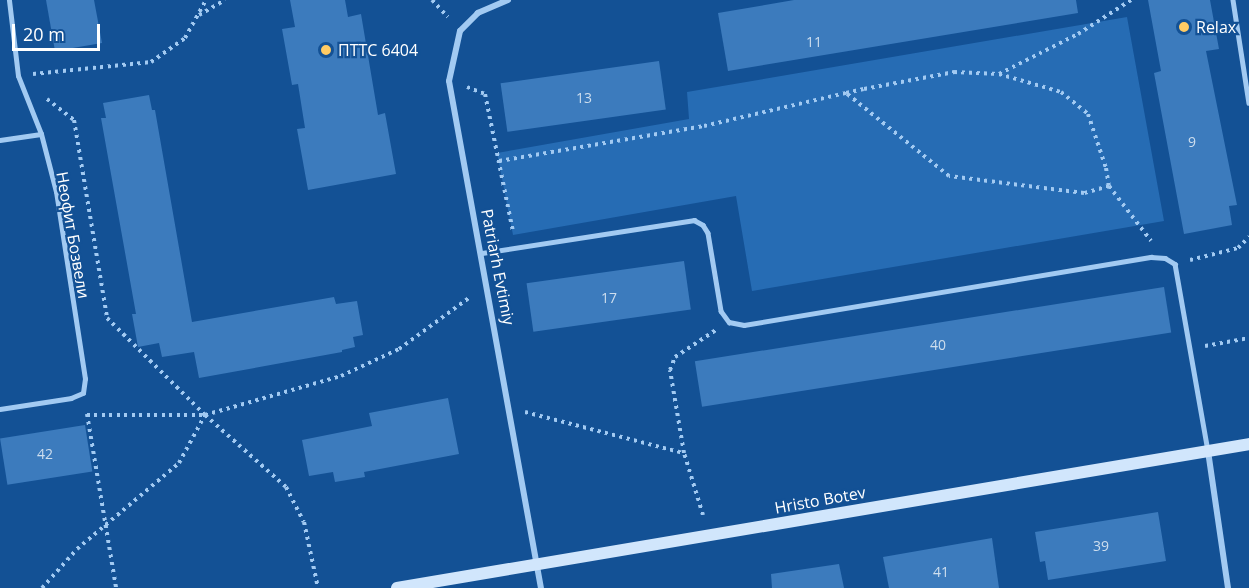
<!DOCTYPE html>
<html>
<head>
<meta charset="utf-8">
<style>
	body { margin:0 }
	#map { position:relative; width:1249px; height:588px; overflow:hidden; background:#135195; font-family:"Open Sans",sans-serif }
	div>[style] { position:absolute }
	.green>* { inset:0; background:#266cb4 }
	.building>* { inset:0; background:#3c7bbd; transform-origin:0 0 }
	.path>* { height:4px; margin-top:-2px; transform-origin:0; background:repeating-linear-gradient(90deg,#a2caf2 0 3px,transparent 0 7.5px) }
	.lane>* { height:4.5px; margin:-2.25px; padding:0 2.25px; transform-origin:2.25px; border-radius:2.25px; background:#a2caf2 }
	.street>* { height:6px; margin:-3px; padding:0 3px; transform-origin:3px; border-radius:3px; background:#a2caf2 }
	.secondary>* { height:12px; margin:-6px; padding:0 6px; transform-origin:6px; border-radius:6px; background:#d1e6fc }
	.dots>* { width:16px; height:16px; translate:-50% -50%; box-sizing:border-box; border:3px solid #135195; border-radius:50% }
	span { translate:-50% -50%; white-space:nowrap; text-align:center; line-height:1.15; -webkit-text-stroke:4.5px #135195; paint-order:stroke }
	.number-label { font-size:14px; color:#cedeee }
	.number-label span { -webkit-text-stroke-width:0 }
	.poi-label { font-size:16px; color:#fff }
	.left { translate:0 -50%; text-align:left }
	.street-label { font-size:16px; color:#fff }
	.scale { position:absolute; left:12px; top:24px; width:88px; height:27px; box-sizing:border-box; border:3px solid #fff; border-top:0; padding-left:8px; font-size:18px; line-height:21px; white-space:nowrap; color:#fff; -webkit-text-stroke:4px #135195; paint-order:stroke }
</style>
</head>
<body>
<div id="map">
	<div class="green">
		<div style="clip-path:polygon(1127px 17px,1164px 221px,752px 291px,736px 196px,513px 235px,497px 153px,689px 119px,687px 92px)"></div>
	</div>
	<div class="building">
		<div style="clip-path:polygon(46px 0,94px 0,102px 43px,55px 51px)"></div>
		<div style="clip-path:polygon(290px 0,345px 0,348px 17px,361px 14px,378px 115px,385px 113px,396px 174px,308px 190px,297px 129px,305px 128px,298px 84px,292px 85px,282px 29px,295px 27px)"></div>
		<div style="clip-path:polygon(794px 0,1076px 0,1078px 13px,728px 71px,718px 13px)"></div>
		<div style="clip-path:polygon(1148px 0,1210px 0,1219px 49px,1206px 51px,1237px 205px,1229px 206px,1232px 225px,1184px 234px,1154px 73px,1161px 71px)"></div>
		<div style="left:659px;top:61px;width:49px;height:160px;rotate:82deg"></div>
		<div style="clip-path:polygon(149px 95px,152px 110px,155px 110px,192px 322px,334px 297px,336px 304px,357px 301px,363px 335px,353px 337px,355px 347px,342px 350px,342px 352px,199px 378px,194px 352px,162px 357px,159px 343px,138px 347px,132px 314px,136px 314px,101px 118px,106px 118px,103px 103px)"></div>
		<div style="left:684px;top:261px;width:49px;height:159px;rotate:82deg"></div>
		<div style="left:1164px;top:287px;width:46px;height:475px;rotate:81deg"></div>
		<div style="clip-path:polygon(448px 398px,459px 454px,364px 472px,365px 477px,335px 482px,333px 472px,309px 476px,302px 440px,372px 426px,369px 413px)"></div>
		<div style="left:85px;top:425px;width:47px;height:86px;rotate:81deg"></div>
		<div style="clip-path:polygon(1158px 512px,1166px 561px,1048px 580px,1045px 561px,1040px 562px,1035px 532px)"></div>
		<div style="clip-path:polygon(992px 538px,999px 588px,889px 588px,883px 557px)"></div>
		<div style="clip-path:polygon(839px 564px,844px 588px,772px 588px,771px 574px)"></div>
	</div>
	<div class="path">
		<div style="left:432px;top:0;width:23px;rotate:47deg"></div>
		<div style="left:199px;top:15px;width:30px;rotate:-30deg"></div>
		<div style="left:33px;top:74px;width:119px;rotate:-5.8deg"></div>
		<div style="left:151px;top:62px;width:42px;rotate:-35.2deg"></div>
		<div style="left:185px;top:38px;width:43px;rotate:-61.1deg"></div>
		<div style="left:999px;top:74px;width:89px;rotate:-26.9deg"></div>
		<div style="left:1078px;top:34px;width:63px;rotate:-32.7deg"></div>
		<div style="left:467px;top:87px;width:19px;rotate:21deg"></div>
		<div style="left:485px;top:94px;width:141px;rotate:78.5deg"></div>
		<div style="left:47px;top:99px;width:34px;rotate:38deg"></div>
		<div style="left:74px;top:120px;width:201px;rotate:80.5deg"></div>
		<div style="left:107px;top:318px;width:138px;rotate:44.7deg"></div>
		<div style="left:205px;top:415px;width:108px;rotate:41.6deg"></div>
		<div style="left:286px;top:487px;width:39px;rotate:63deg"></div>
		<div style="left:304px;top:522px;width:67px;rotate:78deg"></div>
		<div style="left:499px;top:161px;width:208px;rotate:-9.7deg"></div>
		<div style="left:704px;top:126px;width:146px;rotate:-13.1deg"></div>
		<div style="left:846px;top:93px;width:18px;rotate:-13deg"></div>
		<div style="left:864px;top:89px;width:92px;rotate:-10.7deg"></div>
		<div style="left:954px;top:72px;width:45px;rotate:2.5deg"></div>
		<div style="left:999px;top:74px;width:65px;rotate:16.2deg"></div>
		<div style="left:1061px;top:92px;width:35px;rotate:39deg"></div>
		<div style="left:1088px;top:114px;width:57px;rotate:71.6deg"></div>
		<div style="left:1106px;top:168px;width:18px;rotate:81deg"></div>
		<div style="left:1109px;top:186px;width:26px;rotate:164deg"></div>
		<div style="left:1084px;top:193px;width:136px;rotate:-172.8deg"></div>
		<div style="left:949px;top:176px;width:132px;rotate:-141.1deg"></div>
		<div style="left:1109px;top:186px;width:69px;rotate:52.6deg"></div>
		<div style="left:1190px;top:260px;width:49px;rotate:-14deg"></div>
		<div style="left:1238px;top:248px;width:16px;rotate:-45deg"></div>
		<div style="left:1205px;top:346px;width:45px;rotate:-10.3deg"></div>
		<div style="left:525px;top:412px;width:164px;rotate:14.5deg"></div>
		<div style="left:87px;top:414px;width:176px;rotate:80.5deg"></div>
		<div style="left:87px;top:415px;width:118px"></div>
		<div style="left:205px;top:415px;width:141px;rotate:-16deg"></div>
		<div style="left:341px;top:376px;width:64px;rotate:-25deg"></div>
		<div style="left:399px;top:349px;width:88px;rotate:-36.2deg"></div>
		<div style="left:703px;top:515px;width:65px;rotate:-107deg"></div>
		<div style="left:684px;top:453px;width:84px;rotate:-99.6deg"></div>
		<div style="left:670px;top:370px;width:14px;rotate:-69deg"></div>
		<div style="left:675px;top:357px;width:49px;rotate:-33.4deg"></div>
		<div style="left:42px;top:588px;width:52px;rotate:-48.1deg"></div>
		<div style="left:77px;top:549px;width:133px;rotate:-40.1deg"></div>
		<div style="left:179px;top:463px;width:55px;rotate:-61.6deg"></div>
	</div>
	<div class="lane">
		<div style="left:1233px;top:0;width:104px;rotate:81.2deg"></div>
		<div style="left:0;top:140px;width:41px;rotate:-8.3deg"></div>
		<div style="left:482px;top:253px;width:215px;rotate:-8.8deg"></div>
		<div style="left:694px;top:220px;width:10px;rotate:29deg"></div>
		<div style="left:703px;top:225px;width:9px;rotate:58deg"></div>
		<div style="left:708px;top:233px;width:79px;rotate:80.5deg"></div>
		<div style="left:721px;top:311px;width:14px;rotate:54deg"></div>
		<div style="left:729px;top:322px;width:15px;rotate:11deg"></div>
		<div style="left:744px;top:325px;width:413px;rotate:-9.5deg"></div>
		<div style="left:1151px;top:257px;width:14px;rotate:4deg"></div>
		<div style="left:1165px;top:258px;width:12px;rotate:31deg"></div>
		<div style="left:1175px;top:264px;width:190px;rotate:80deg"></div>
		<div style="left:0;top:409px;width:72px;rotate:-8.8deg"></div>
		<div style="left:71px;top:398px;width:13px;rotate:-23deg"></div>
		<div style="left:83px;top:393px;width:14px;rotate:-82deg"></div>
		<div style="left:85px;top:379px;width:189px;rotate:-98.8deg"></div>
		<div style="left:56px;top:192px;width:60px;rotate:-104.5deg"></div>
		<div style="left:41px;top:134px;width:62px;rotate:-111.6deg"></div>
		<div style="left:18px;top:76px;width:77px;rotate:-96.8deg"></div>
	</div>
	<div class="street">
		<div style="left:508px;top:0;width:33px;rotate:157deg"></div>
		<div style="left:478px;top:13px;width:25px;rotate:135deg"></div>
		<div style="left:460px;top:31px;width:51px;rotate:102.4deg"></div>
		<div style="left:449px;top:81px;width:515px;rotate:79.72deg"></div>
		<div style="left:1208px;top:451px;width:138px;rotate:81.7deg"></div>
	</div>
	<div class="secondary">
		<div style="left:397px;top:588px;width:864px;rotate:-9.59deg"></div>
	</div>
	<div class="dots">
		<div style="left:1184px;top:27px;background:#ffcb64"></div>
		<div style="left:326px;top:50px;background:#ffcb64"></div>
	</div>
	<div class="number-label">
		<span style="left:814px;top:42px">11</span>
		<span style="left:584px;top:98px">13</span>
		<span style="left:1192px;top:142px">9</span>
		<span style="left:609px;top:298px">17</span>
		<span style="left:938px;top:345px">40</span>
		<span style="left:45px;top:454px">42</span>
		<span style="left:1101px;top:546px">39</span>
		<span style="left:941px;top:572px">41</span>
	</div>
	<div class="poi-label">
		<span class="left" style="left:1196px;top:27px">Relax</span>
		<span class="left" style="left:338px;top:50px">ПТТС 6404</span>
	</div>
	<div class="street-label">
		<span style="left:73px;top:235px;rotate:80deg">Неофит Бозвели</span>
		<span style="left:498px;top:267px;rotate:79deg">Patriarh Evtimiy</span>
		<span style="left:820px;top:500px;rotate:-10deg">Hristo Botev</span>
	</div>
	<div class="scale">20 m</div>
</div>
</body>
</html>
